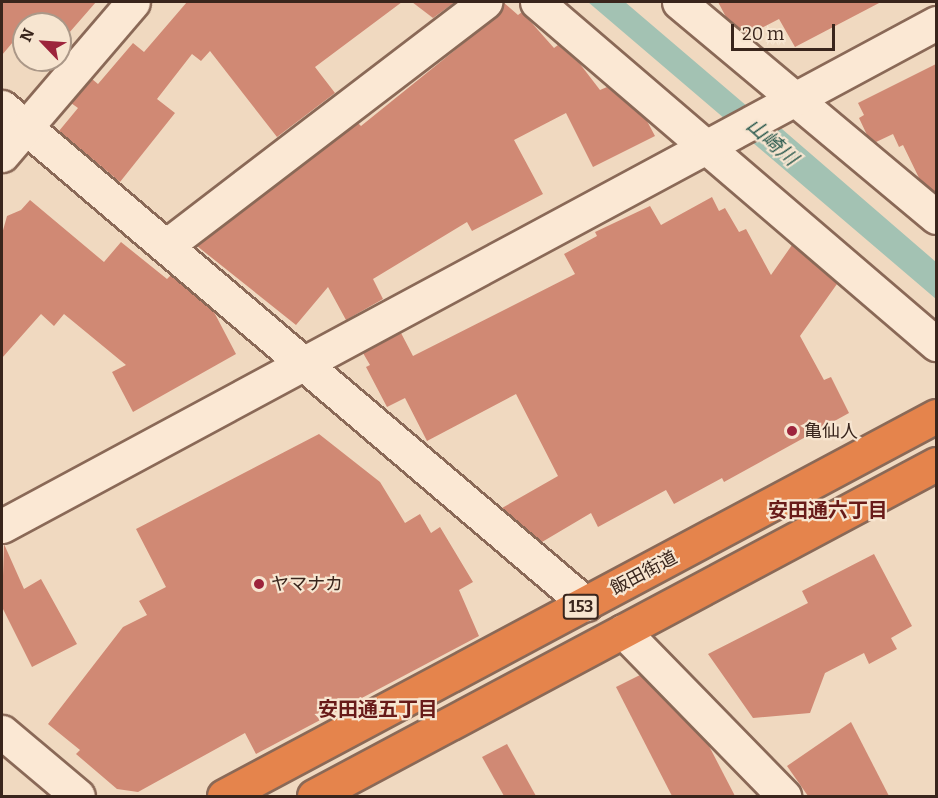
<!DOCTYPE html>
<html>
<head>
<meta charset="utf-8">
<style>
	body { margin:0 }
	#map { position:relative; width:938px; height:798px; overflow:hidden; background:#f0d9c0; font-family:Bitter,"Noto Sans JP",serif }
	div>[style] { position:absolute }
	.water>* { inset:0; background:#a3c2b3 }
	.building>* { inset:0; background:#d08974 }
	.roads { filter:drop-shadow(2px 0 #8a6957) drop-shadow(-2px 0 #8a6957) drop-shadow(0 2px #8a6957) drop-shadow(0 -2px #8a6957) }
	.minor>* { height:33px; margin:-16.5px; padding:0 16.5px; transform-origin:16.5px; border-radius:16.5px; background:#fbe8d4 }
	.highway>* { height:33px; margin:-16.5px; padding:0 16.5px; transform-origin:16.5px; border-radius:16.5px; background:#e5844c }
	.dots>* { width:16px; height:16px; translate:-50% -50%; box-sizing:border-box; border:3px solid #f7e5d0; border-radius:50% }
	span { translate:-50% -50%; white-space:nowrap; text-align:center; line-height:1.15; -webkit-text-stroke:4.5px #f7e5d0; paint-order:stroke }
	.shield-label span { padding:2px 4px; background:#f7e5d0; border:2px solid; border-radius:4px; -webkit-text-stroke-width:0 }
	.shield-label { font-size:16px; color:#39251c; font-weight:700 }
	.poi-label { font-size:18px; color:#39251c }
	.left { translate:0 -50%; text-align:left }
	.street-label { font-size:18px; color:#39251c }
	.water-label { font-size:20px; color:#2b5a4e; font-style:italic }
	.neighbourhood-label { font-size:20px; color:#681b19; font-weight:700 }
	.frame { position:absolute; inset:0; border:3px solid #39251c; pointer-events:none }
	.north { position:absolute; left:12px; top:12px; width:60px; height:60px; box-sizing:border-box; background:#f7e5d0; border:2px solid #ab9888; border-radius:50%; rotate:295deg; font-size:16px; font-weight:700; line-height:24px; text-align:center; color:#39251c }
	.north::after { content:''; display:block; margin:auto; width:21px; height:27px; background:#9d243c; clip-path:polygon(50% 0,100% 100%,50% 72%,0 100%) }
	.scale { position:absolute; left:731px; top:24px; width:104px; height:27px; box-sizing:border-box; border:3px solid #39251c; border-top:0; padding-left:8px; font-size:18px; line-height:21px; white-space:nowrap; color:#39251c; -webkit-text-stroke:4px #f7e5d0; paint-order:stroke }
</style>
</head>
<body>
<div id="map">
	<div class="water">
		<div style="clip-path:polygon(588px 2px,625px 2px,748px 107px,782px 129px,936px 262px,936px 299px)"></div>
	</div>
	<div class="building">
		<div style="clip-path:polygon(2px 2px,96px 2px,62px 41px,60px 24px,42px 24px,34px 17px,2px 55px)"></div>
		<div style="clip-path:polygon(187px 2px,402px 2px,315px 67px,335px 93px,277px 137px,210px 51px,201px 61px,192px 54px,157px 99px,175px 113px,120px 182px,59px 131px,78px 108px,71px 103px,92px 79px,98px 84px,133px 43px,144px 52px)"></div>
		<div style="clip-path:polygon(412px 2px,455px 2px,433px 18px)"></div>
		<div style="clip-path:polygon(503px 2px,518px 15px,522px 12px,554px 48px,558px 45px,580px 64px,600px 90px,607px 87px,647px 121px,655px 136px,593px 167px,566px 113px,514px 140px,543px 194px,472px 231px,467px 222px,373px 279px,383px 299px,346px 320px,328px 287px,296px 325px,197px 246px,358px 123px,361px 126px,496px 17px)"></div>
		<div style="clip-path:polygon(718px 2px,881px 2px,795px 47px,779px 19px,748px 35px,726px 17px)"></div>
		<div style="clip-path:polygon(936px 64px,936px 193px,920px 180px,903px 145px,899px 147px,893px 134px,876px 142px,867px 135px,859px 118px,864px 115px,858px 103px)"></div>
		<div style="clip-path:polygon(712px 197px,719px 211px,725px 208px,739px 232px,746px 229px,771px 275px,792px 245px,837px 284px,800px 336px,824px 380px,831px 377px,849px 413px,724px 482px,722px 478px,674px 504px,666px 490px,598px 527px,591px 513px,542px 542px,502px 508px,558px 476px,516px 394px,427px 441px,405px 398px,387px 407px,366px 367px,370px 365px,363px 353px,401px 333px,413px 356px,575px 274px,564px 254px,597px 236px,595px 232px,650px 206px,661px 225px)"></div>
		<div style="clip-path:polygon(30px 200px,104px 262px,121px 242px,167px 279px,171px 275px,214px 312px,236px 354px,133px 412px,112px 372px,126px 365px,64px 314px,54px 326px,41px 314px,2px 358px,2px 234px,7px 216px,21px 210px)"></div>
		<div style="clip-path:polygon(319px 434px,380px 482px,405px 523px,420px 514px,431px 533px,440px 527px,473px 582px,459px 590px,479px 636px,256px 754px,245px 733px,138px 792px,117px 789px,76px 754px,80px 750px,48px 724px,123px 627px,147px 615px,139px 601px,166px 587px,136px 529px)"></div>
		<div style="clip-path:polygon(4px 544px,24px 589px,41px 579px,77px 644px,32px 667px,2px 607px)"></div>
		<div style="clip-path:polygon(874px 554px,912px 626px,891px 638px,897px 649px,869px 664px,864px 653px,825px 673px,810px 713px,753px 718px,708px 654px,808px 603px,802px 591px)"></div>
		<div style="clip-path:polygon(640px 675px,709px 746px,735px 796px,672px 796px,616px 687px)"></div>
		<div style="clip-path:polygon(851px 722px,889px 796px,808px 796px,787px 766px)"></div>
		<div style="clip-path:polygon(507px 744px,536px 796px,504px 796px,482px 757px)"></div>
	</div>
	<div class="roads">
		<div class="minor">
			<div style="left:537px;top:2px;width:526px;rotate:40.6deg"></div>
			<div style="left:679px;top:2px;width:335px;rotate:39.9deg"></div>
			<div style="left:2px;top:107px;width:767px;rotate:40.4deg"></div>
			<div style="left:2px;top:155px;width:201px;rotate:-49.4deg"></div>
			<div style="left:166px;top:246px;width:402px;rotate:-37.4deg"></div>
			<div style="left:2px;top:526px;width:1061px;rotate:-28.3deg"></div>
			<div style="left:623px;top:631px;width:231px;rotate:45.7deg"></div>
			<div style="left:2px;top:732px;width:99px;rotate:40.1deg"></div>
		</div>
		<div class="highway">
			<div style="left:224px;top:796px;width:807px;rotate:-28.09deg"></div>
			<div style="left:314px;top:796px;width:705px;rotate:-28.09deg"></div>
		</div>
	</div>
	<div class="dots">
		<div style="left:792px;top:431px;background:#9d243c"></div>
		<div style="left:259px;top:584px;background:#9d243c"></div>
	</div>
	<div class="shield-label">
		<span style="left:581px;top:607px">153</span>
	</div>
	<div class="poi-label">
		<span class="left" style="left:804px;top:431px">亀仙人</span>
		<span class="left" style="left:271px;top:584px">ヤマナカ</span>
	</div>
	<div class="street-label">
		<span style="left:644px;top:573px;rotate:-28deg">飯田街道</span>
	</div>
	<div class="water-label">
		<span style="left:772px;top:142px;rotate:41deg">山崎川</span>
	</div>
	<div class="neighbourhood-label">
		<span style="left:828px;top:510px">安田通六丁目</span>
		<span style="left:378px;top:709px">安田通五丁目</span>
	</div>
	<div class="frame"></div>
	<div class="north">N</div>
	<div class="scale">20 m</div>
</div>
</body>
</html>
